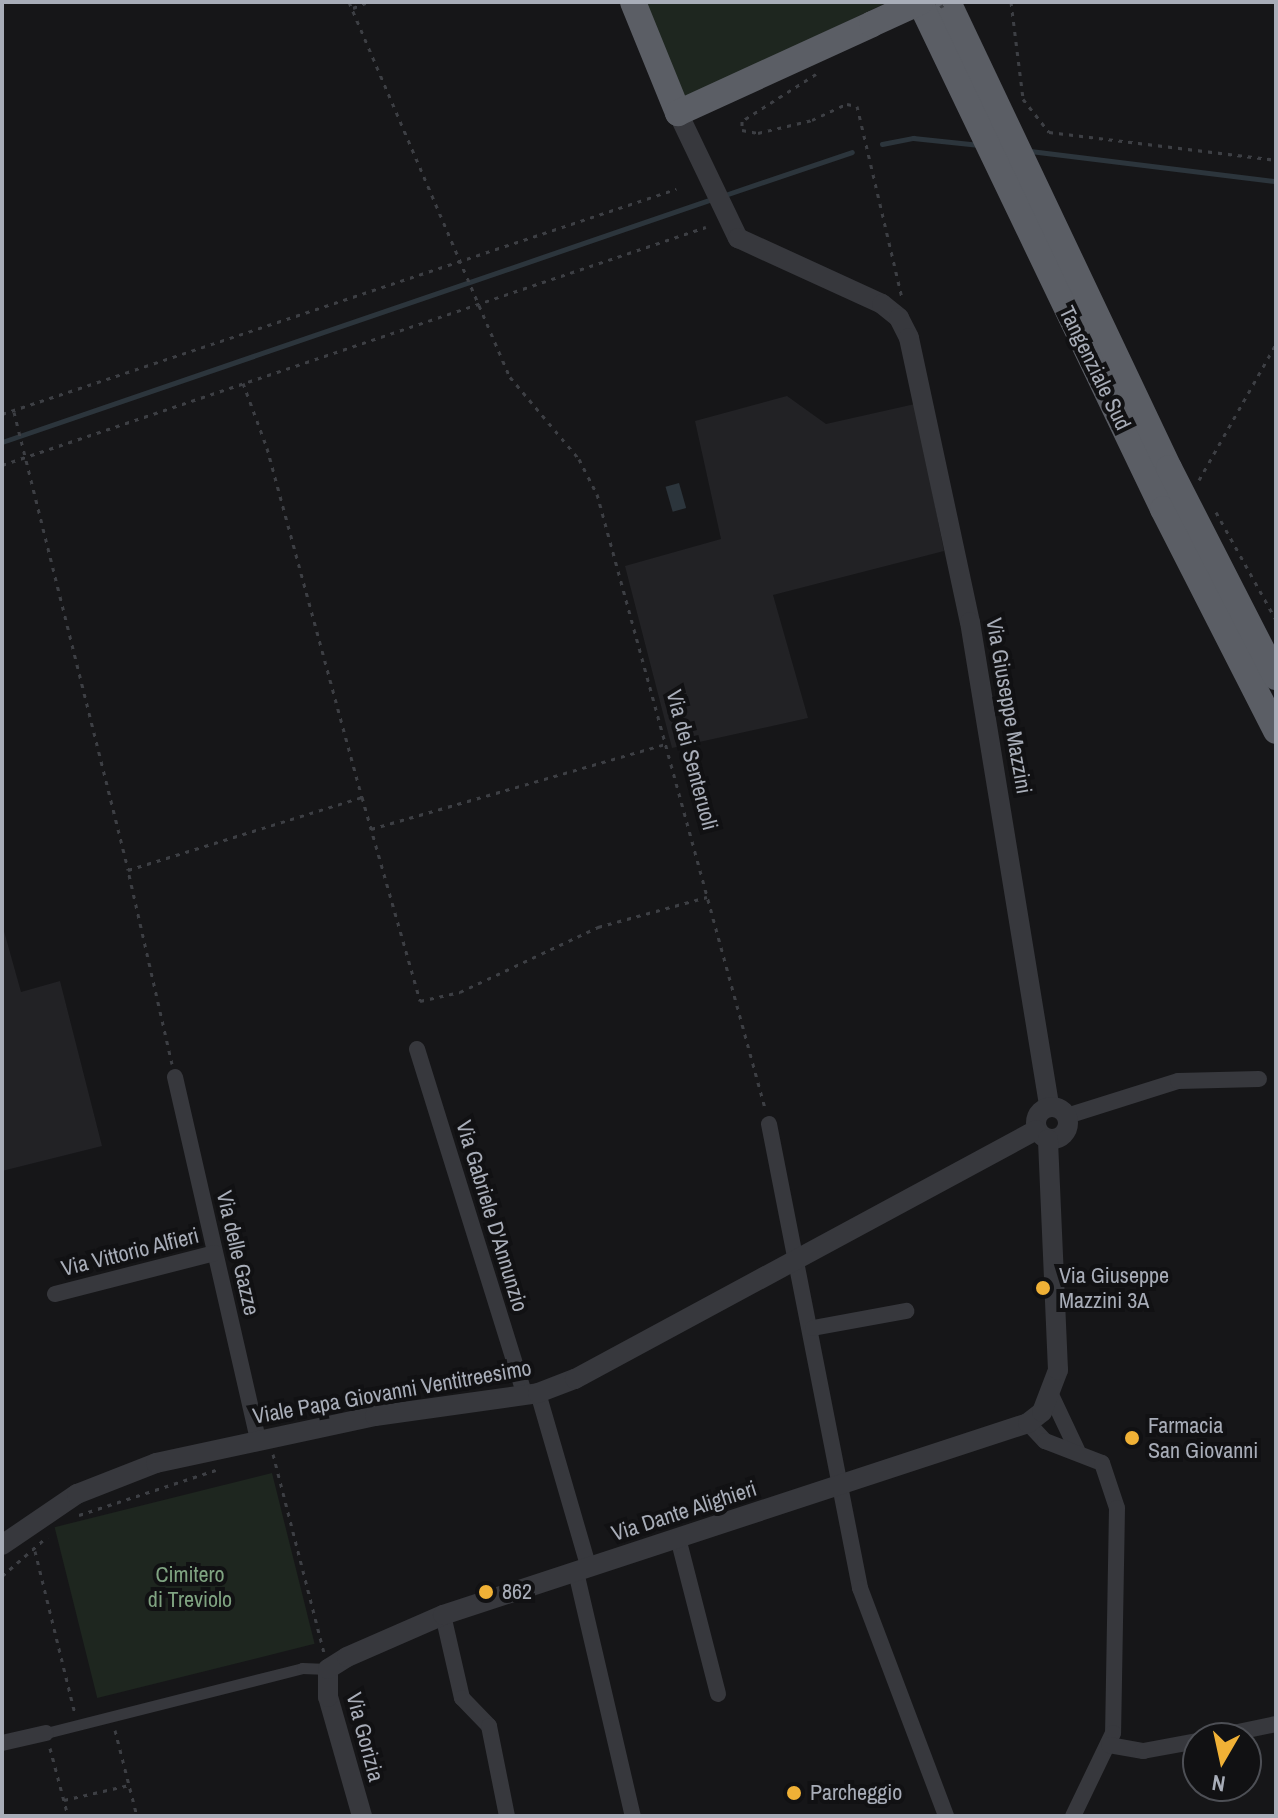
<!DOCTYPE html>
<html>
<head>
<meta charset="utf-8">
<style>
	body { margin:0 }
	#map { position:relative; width:1278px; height:1818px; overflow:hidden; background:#161618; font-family:"Archivo Narrow",sans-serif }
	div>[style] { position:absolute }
	.built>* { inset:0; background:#222225 }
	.green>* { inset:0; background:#1e261f; transform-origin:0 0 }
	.water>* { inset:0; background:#2c353c; transform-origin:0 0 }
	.stream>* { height:5px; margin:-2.5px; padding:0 2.5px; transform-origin:2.5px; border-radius:2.5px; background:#2c353c }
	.path>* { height:3px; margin-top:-1.5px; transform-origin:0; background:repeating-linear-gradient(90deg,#3d3f44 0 4px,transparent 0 10px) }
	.pedestrian>* { height:11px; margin:-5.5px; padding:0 5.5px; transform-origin:5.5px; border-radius:5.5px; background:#37383d }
	.minor>* { height:16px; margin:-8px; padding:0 8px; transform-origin:8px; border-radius:8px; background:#37383d }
	.tertiary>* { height:20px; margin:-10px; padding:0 10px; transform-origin:10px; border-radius:10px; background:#37383d }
	.tertiary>.ring { margin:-10px; padding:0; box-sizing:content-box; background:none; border:20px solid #37383d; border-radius:50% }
	.trunk>* { height:26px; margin:-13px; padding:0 13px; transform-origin:13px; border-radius:13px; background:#5b5e65 }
	.path-bridge>* { height:3px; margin-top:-1.5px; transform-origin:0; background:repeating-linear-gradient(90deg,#3d3f44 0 4px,transparent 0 10px) }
	.trunk-bridge>* { height:26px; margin:-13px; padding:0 13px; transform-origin:13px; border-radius:13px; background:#5b5e65 }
	.dots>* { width:22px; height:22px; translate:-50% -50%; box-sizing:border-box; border:4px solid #111113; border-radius:50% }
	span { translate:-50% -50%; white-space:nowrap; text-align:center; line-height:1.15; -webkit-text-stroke:8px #111113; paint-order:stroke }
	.street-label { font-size:22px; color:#a8adb8 }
	.poi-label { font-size:22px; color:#a8adb8 }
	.left { translate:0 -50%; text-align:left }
	.park-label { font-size:22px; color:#7fa381 }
	.frame { position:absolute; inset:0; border:4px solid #a8adb8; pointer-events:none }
	.north { position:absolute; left:1182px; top:1722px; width:80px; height:80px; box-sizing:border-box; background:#111113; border:2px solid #4d4f55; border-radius:50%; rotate:189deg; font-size:22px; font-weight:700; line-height:32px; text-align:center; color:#a8adb8 }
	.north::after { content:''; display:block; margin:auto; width:28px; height:36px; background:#f0b136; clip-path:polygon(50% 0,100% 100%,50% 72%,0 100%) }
</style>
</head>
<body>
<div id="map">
	<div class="built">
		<div style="clip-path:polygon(787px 396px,826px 424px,915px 404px,944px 551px,773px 595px,808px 718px,672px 748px,625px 566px,721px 539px,695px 421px)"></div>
		<div style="clip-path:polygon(2px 924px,21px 992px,60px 981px,102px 1146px,2px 1171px)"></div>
	</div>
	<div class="green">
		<div style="clip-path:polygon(643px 2px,888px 2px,682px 100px)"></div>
		<div style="left:272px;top:1473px;width:176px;height:224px;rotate:76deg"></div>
	</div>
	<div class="water">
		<div style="left:679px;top:483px;width:26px;height:14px;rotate:74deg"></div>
	</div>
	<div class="stream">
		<div style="left:882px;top:144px;width:32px;rotate:-11deg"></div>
		<div style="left:913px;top:138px;width:67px;rotate:6deg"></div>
		<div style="left:1030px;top:151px;width:248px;rotate:7deg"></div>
		<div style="left:722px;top:196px;width:137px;rotate:-18.7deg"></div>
		<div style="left:2px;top:442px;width:750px;rotate:-18.89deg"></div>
	</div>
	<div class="path">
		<div style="left:349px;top:2px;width:408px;rotate:66.8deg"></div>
		<div style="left:510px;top:377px;width:107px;rotate:49.9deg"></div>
		<div style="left:579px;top:459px;width:39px;rotate:63deg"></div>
		<div style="left:597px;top:494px;width:637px;rotate:74.7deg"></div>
		<div style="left:1011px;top:2px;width:98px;rotate:82.9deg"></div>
		<div style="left:1023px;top:99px;width:42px;rotate:51.8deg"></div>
		<div style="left:1049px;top:132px;width:229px;rotate:7deg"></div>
		<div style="left:353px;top:8px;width:16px;rotate:-22deg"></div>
		<div style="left:816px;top:74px;width:88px;rotate:147.6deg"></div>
		<div style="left:742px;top:121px;width:9px;rotate:90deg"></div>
		<div style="left:742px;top:130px;width:16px;rotate:11deg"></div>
		<div style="left:758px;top:133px;width:56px;rotate:-13.5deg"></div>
		<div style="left:812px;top:120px;width:38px;rotate:-25deg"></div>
		<div style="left:847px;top:104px;width:10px;rotate:11deg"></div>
		<div style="left:857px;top:106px;width:197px;rotate:76.8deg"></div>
		<div style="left:243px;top:383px;width:69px;rotate:69.7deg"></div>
		<div style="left:267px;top:448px;width:362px;rotate:74.8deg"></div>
		<div style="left:14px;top:412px;width:472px;rotate:76deg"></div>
		<div style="left:2px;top:414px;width:711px;rotate:-18.46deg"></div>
		<div style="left:2px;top:465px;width:743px;rotate:-18.68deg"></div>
		<div style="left:1199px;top:480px;width:156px;rotate:-60.5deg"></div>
		<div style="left:1216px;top:512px;width:124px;rotate:60.9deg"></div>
		<div style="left:371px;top:829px;width:306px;rotate:-16.1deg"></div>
		<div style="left:172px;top:1064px;width:199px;rotate:-102.8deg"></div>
		<div style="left:128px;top:870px;width:245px;rotate:-17.3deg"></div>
		<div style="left:362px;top:797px;width:212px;rotate:74.1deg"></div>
		<div style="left:420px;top:1001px;width:41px;rotate:-12.7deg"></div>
		<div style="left:460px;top:992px;width:153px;rotate:-25.2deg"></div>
		<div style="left:598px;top:927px;width:113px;rotate:-15.4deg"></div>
		<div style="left:273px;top:1454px;width:204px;rotate:75.6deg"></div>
		<div style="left:79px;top:1515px;width:144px;rotate:-18.2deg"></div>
		<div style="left:35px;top:1551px;width:168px;rotate:76.2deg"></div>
		<div style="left:2px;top:1576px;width:60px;rotate:-40.9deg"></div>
		<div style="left:115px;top:1730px;width:89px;rotate:75.7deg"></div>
		<div style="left:50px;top:1748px;width:70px;rotate:75.2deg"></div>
		<div style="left:64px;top:1800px;width:67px;rotate:-13deg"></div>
	</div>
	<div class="pedestrian">
		<div style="left:46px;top:1733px;width:264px;rotate:-14.2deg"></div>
		<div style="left:302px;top:1668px;width:26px;rotate:2deg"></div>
	</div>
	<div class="minor">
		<div style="left:417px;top:1049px;width:363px;rotate:72.7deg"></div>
		<div style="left:175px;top:1077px;width:370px;rotate:77.1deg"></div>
		<div style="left:1067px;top:1116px;width:116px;rotate:-17.5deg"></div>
		<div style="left:1178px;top:1081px;width:81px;rotate:-1.4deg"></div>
		<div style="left:769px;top:1124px;width:473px;rotate:78.9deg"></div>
		<div style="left:860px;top:1588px;width:244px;rotate:69.3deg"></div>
		<div style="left:55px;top:1294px;width:165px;rotate:-14.4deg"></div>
		<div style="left:813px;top:1328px;width:95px;rotate:-10.4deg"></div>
		<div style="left:538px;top:1393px;width:182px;rotate:73.8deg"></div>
		<div style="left:1052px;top:1397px;width:59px;rotate:64.7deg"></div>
		<div style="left:1028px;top:1423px;width:25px;rotate:47deg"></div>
		<div style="left:1045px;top:1441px;width:61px;rotate:21.1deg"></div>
		<div style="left:1102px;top:1463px;width:47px;rotate:71.6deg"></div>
		<div style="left:1117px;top:1508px;width:225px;rotate:91deg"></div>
		<div style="left:1113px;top:1733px;width:92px;rotate:115.7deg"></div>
		<div style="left:678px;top:1538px;width:161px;rotate:75.6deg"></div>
		<div style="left:576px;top:1572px;width:251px;rotate:76.9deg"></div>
		<div style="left:443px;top:1615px;width:85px;rotate:77.1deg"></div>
		<div style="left:462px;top:1698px;width:39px;rotate:46deg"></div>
		<div style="left:489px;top:1726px;width:92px;rotate:78.7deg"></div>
		<div style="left:1209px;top:1738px;width:68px;rotate:-11.8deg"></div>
		<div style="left:2px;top:1743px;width:45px;rotate:-12.8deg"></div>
		<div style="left:1109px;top:1745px;width:35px;rotate:10deg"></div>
		<div style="left:1143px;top:1751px;width:56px;rotate:-10.3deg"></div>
	</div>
	<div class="tertiary">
		<div style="left:678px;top:113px;width:139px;rotate:64.4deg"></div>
		<div style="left:738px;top:238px;width:158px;rotate:24.6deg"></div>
		<div style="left:882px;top:304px;width:22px;rotate:39deg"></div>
		<div style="left:899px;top:318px;width:22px;rotate:63deg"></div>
		<div style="left:909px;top:338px;width:290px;rotate:77.9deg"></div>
		<div style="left:970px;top:622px;width:491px;rotate:80.7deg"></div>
		<div class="ring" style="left:1036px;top:1107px;width:12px;height:12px"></div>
		<div style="left:2px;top:1545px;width:91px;rotate:-34.2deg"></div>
		<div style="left:77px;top:1494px;width:85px;rotate:-21.4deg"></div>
		<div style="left:156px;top:1463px;width:224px;rotate:-12.1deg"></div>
		<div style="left:375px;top:1416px;width:165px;rotate:-8deg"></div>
		<div style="left:538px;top:1393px;width:40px;rotate:-21deg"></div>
		<div style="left:575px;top:1379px;width:524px;rotate:-28.37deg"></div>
		<div style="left:362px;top:1816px;width:124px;rotate:-105.9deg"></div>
		<div style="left:328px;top:1697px;width:28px;rotate:-90deg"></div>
		<div style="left:328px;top:1669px;width:22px;rotate:-32deg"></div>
		<div style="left:347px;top:1657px;width:105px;rotate:-23.6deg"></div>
		<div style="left:443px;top:1615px;width:616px;rotate:-18.17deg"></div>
		<div style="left:1028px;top:1423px;width:18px;rotate:-38deg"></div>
		<div style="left:1042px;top:1412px;width:45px;rotate:-69.1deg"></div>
		<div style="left:1058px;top:1370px;width:231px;rotate:-92.5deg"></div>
	</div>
	<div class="trunk">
		<div style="left:633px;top:2px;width:120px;rotate:67.9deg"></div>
		<div style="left:678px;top:113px;width:213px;rotate:-24.6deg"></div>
		<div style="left:920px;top:2px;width:562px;rotate:64.39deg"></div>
		<div style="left:1163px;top:509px;width:249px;rotate:63deg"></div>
		<div style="left:948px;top:2px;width:516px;rotate:64.63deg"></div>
		<div style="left:1169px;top:468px;width:235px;rotate:62.9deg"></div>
	</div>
	<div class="path-bridge">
		<div style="left:940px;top:7px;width:11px;rotate:-27deg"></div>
	</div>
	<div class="trunk-bridge">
		<div style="left:872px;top:24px;width:53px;rotate:-24.6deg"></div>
	</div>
	<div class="dots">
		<div style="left:1043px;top:1288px;background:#f0b136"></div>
		<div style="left:1132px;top:1438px;background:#f0b136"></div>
		<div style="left:486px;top:1592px;background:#f0b136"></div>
		<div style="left:794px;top:1793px;background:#f0b136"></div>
	</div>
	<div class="street-label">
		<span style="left:1095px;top:368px;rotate:64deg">Tangenziale Sud</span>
		<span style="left:1009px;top:706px;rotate:80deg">Via Giuseppe Mazzini</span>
		<span style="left:692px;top:760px;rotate:75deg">Via dei Senteruoli</span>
		<span style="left:492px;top:1216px;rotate:73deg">Via Gabriele D'Annunzio</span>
		<span style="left:130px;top:1252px;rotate:-14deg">Via Vittorio Alfieri</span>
		<span style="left:238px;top:1253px;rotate:77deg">Via delle Gazze</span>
		<span style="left:392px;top:1392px;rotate:-10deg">Viale Papa Giovanni Ventitreesimo</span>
		<span style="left:684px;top:1511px;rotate:-18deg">Via Dante Alighieri</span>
		<span style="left:365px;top:1737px;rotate:75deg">Via Gorizia</span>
	</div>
	<div class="poi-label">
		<span class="left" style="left:1059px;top:1288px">Via Giuseppe<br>Mazzini 3A</span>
		<span class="left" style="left:1148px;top:1438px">Farmacia<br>San Giovanni</span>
		<span class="left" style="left:502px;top:1592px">862</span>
		<span class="left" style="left:810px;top:1793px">Parcheggio</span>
	</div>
	<div class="park-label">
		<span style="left:190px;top:1587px">Cimitero<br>di Treviolo</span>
	</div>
	<div class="frame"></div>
	<div class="north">N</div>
</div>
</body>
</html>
